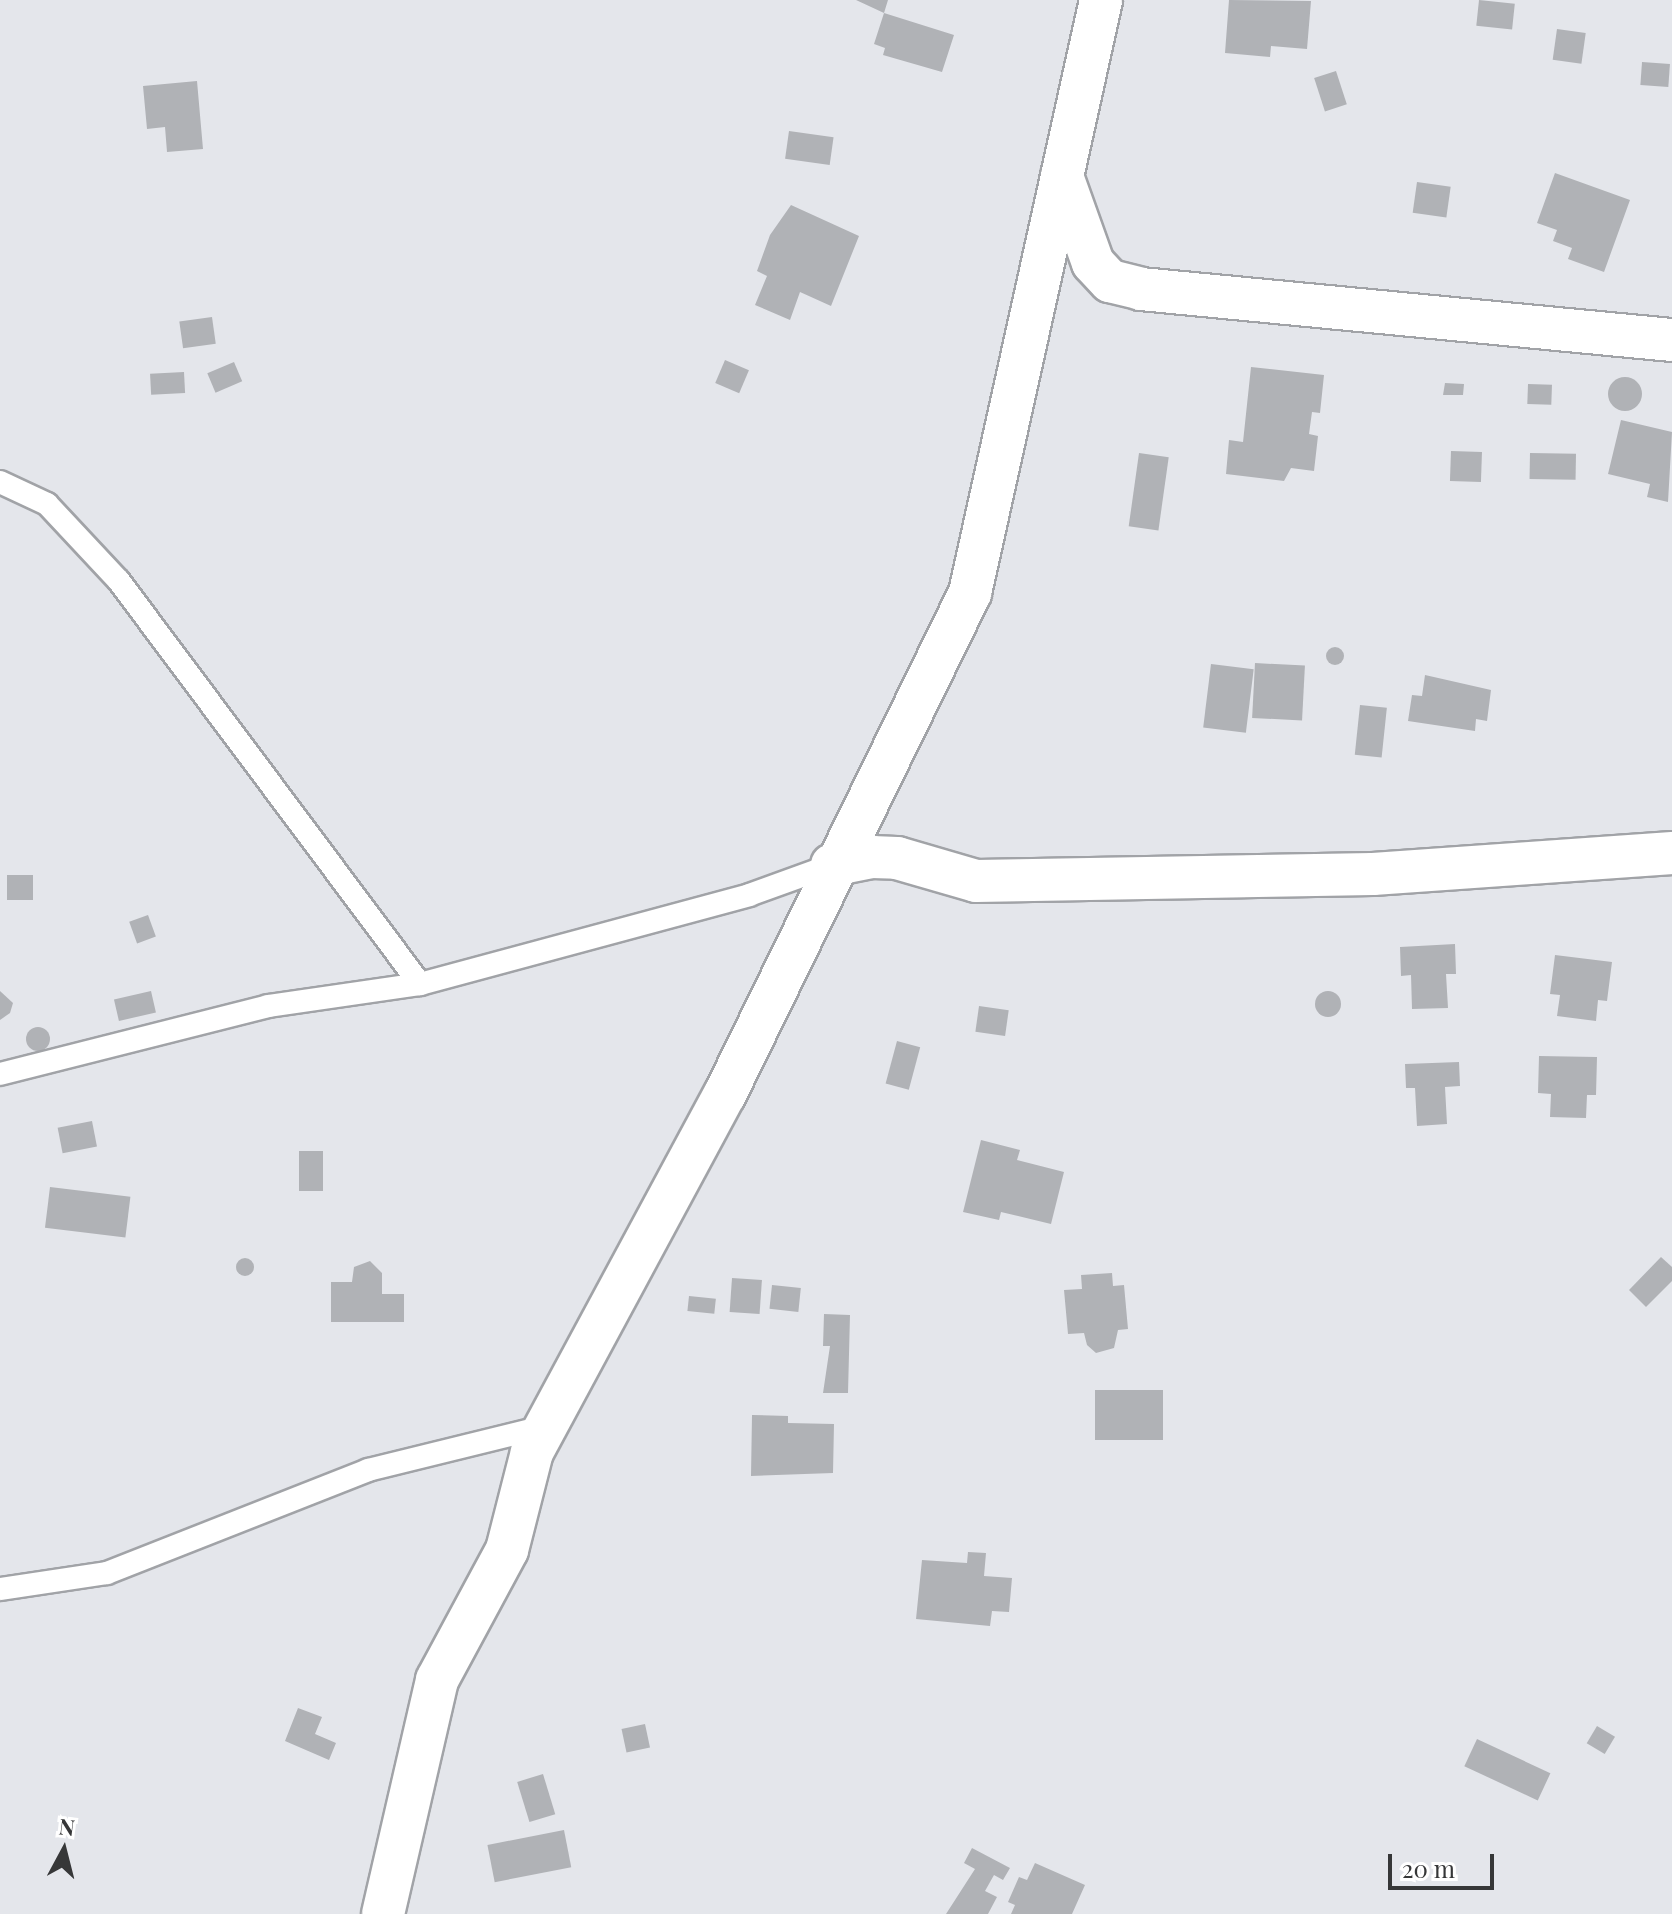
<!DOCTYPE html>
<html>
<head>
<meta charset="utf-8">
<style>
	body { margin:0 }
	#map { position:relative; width:1672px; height:1914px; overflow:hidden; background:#e4e6eb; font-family:"Playfair Display",serif }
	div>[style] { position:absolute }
	.building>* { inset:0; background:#b0b2b6; transform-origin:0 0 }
	.round { border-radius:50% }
	.roads { filter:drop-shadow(2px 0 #a1a3a7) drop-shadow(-2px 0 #a1a3a7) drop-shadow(0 2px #a1a3a7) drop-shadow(0 -2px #a1a3a7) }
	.lane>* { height:22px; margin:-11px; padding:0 11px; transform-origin:11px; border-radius:11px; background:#fff }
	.street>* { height:42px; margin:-21px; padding:0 21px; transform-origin:21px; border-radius:21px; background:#fff }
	span { translate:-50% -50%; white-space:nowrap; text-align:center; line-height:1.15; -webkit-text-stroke:6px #fff; paint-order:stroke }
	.north { position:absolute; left:24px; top:1810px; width:80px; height:80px; -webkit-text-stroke:6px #fff; paint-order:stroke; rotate:7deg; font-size:22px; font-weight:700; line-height:32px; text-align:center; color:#363738 }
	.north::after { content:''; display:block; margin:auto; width:28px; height:36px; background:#363738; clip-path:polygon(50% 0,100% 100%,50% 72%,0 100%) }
	.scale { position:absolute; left:1388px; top:1854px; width:106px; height:36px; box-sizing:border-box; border:4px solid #363738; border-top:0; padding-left:10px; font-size:24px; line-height:28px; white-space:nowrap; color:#363738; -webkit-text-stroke:6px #fff; paint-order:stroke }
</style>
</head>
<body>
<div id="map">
	<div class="building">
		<div style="clip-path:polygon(856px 0,888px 0,884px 13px,954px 35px,942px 72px,883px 55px,885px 48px,874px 44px,884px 13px)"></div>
		<div style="clip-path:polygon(1229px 0,1311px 1px,1307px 49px,1271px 46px,1270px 57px,1225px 53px)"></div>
		<div style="left:1479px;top:0;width:36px;height:26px;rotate:6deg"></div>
		<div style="left:1557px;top:29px;width:29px;height:31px;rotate:8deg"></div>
		<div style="left:1642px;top:62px;width:28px;height:23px;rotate:4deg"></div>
		<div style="left:1336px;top:71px;width:35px;height:23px;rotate:72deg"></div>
		<div style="clip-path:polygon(197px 81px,203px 149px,167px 152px,165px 127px,147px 129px,143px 86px)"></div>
		<div style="left:789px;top:131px;width:45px;height:28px;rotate:8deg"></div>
		<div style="clip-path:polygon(1555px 173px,1630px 200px,1604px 272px,1568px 259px,1572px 248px,1553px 241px,1557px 230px,1537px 223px)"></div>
		<div style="left:1417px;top:182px;width:34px;height:31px;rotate:8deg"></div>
		<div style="clip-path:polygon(791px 205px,859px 236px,831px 306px,800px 292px,790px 320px,755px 305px,767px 276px,757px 271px,770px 235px)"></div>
		<div style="left:212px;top:317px;width:27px;height:33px;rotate:82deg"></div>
		<div style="left:725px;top:360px;width:26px;height:25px;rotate:23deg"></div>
		<div style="left:234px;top:362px;width:21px;height:29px;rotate:67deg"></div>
		<div style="clip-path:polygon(1251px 367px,1324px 375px,1320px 413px,1312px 412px,1309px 434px,1318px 436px,1314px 471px,1291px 468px,1284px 481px,1226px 474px,1229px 440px,1243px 442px)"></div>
		<div style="left:184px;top:372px;width:21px;height:34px;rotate:87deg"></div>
		<div class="round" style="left:1608px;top:377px;width:34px;height:34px"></div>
		<div style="clip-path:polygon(1445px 383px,1464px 384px,1463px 395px,1443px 395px)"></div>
		<div style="left:1528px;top:384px;width:24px;height:20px;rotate:2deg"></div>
		<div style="clip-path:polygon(1621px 420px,1672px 432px,1668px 502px,1647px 497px,1650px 484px,1608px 474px)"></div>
		<div style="left:1451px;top:451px;width:31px;height:30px;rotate:2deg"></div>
		<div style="left:1139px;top:453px;width:30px;height:74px;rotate:8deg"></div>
		<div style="left:1530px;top:453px;width:46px;height:26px;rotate:1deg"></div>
		<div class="round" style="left:1326px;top:647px;width:18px;height:18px"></div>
		<div style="left:1255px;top:663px;width:50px;height:55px;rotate:3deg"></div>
		<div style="left:1211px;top:664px;width:43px;height:64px;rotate:7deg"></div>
		<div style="clip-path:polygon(1425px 675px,1491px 690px,1487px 721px,1476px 719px,1475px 731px,1408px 721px,1412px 695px,1422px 696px)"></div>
		<div style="left:1360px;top:705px;width:27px;height:50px;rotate:6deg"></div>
		<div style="left:7px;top:875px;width:26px;height:25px"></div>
		<div style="left:148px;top:915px;width:23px;height:20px;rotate:70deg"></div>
		<div style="clip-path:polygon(1455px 944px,1456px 974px,1446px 974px,1448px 1008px,1412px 1009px,1411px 975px,1401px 976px,1400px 947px)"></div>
		<div style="clip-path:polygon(1555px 955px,1612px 962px,1607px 1001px,1598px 1000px,1596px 1021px,1557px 1016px,1560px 995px,1550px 994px)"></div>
		<div class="round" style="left:1315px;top:991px;width:26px;height:26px"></div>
		<div style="clip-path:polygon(0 991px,13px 1003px,10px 1013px,0 1020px)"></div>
		<div style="left:151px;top:991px;width:22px;height:38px;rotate:77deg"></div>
		<div style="left:979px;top:1006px;width:30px;height:26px;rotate:8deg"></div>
		<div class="round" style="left:26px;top:1027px;width:24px;height:24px"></div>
		<div style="left:897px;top:1041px;width:24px;height:44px;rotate:15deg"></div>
		<div style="clip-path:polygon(1539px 1056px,1597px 1057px,1596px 1095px,1587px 1095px,1586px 1118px,1550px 1117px,1551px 1094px,1538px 1093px)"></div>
		<div style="clip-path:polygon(1459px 1062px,1460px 1086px,1445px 1087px,1447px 1124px,1417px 1126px,1415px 1088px,1406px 1088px,1405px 1064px)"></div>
		<div style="left:92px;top:1121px;width:26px;height:35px;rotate:79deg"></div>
		<div style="clip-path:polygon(981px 1140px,1020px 1150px,1017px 1160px,1064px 1172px,1051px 1224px,1001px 1212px,999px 1220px,963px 1212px)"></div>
		<div style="left:299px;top:1151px;width:24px;height:40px"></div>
		<div style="left:50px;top:1187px;width:81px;height:41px;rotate:7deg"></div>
		<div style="clip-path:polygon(1661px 1257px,1672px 1267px,1672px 1281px,1646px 1307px,1629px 1290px)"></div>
		<div class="round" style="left:236px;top:1258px;width:18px;height:18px"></div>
		<div style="clip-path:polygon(370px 1261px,382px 1273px,382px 1294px,404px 1294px,404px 1322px,331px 1322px,331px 1282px,352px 1282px,354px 1267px)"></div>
		<div style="clip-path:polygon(1112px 1273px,1113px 1286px,1124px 1285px,1128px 1329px,1118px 1330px,1114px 1348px,1096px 1353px,1087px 1345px,1084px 1333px,1068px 1334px,1064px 1290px,1082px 1289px,1081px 1275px)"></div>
		<div style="left:732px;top:1278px;width:30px;height:34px;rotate:4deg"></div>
		<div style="left:772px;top:1285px;width:29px;height:24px;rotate:6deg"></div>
		<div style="left:689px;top:1296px;width:27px;height:15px;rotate:6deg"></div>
		<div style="clip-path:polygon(824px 1314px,850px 1315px,848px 1393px,823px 1393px,830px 1346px,823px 1346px)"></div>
		<div style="left:1095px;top:1390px;width:68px;height:50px"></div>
		<div style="clip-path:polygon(752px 1415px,788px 1416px,788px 1423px,834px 1424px,833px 1473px,751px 1476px)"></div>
		<div style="clip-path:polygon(968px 1552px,986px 1553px,984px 1576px,1012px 1578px,1009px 1612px,992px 1611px,990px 1626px,916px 1619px,922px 1560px,967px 1563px)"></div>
		<div style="clip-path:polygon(298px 1708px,322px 1717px,315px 1734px,336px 1743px,329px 1760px,285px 1741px)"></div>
		<div style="left:645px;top:1724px;width:24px;height:24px;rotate:78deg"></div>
		<div style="left:1597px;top:1726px;width:21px;height:20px;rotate:31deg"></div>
		<div style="left:1477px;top:1739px;width:81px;height:30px;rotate:25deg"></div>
		<div style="left:543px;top:1774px;width:42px;height:27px;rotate:73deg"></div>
		<div style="left:564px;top:1830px;width:38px;height:78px;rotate:79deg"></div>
		<div style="clip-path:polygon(972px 1848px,1010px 1868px,1003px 1880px,994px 1875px,985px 1891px,997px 1897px,988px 1914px,946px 1914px,975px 1869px,964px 1863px)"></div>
		<div style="clip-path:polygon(1035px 1863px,1085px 1885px,1072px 1914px,1011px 1914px,1015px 1905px,1008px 1902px,1019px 1877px,1027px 1880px)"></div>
	</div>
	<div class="roads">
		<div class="lane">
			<div style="left:0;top:482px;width:52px;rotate:25.1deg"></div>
			<div style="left:47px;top:504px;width:105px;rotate:46.9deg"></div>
			<div style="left:119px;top:581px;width:503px;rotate:53.24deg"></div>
			<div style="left:0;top:1074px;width:276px;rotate:-14.2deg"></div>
			<div style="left:268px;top:1006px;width:154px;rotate:-8.2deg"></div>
			<div style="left:420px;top:984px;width:341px;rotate:-15.1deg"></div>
			<div style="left:749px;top:895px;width:88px;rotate:-19.9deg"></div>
			<div style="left:0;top:1589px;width:108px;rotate:-8.5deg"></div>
			<div style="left:107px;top:1573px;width:281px;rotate:-21.5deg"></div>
			<div style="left:368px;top:1470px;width:180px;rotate:-13.8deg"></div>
		</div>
		<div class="street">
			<div style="left:1062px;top:176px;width:92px;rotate:70.4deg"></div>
			<div style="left:1093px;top:263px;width:25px;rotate:47deg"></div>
			<div style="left:1110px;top:281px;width:32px;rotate:14deg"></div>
			<div style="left:1141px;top:289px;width:533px;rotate:5.49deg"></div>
			<div style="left:832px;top:865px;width:41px;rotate:-11.3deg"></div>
			<div style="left:872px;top:857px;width:25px;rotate:2deg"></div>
			<div style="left:897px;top:858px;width:82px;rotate:16.2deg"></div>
			<div style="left:976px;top:881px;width:397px;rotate:-1deg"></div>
			<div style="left:1373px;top:874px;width:300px;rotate:-4deg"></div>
			<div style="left:383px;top:1914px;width:240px;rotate:-77deg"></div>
			<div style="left:437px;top:1680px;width:148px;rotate:-61.7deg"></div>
			<div style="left:507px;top:1550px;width:101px;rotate:-75.7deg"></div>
			<div style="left:532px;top:1452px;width:407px;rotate:-61.7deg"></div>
			<div style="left:725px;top:1094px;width:558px;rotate:-63.94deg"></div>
			<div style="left:970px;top:593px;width:607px;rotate:-77.54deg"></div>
		</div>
	</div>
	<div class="north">N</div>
	<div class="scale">20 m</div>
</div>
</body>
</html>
